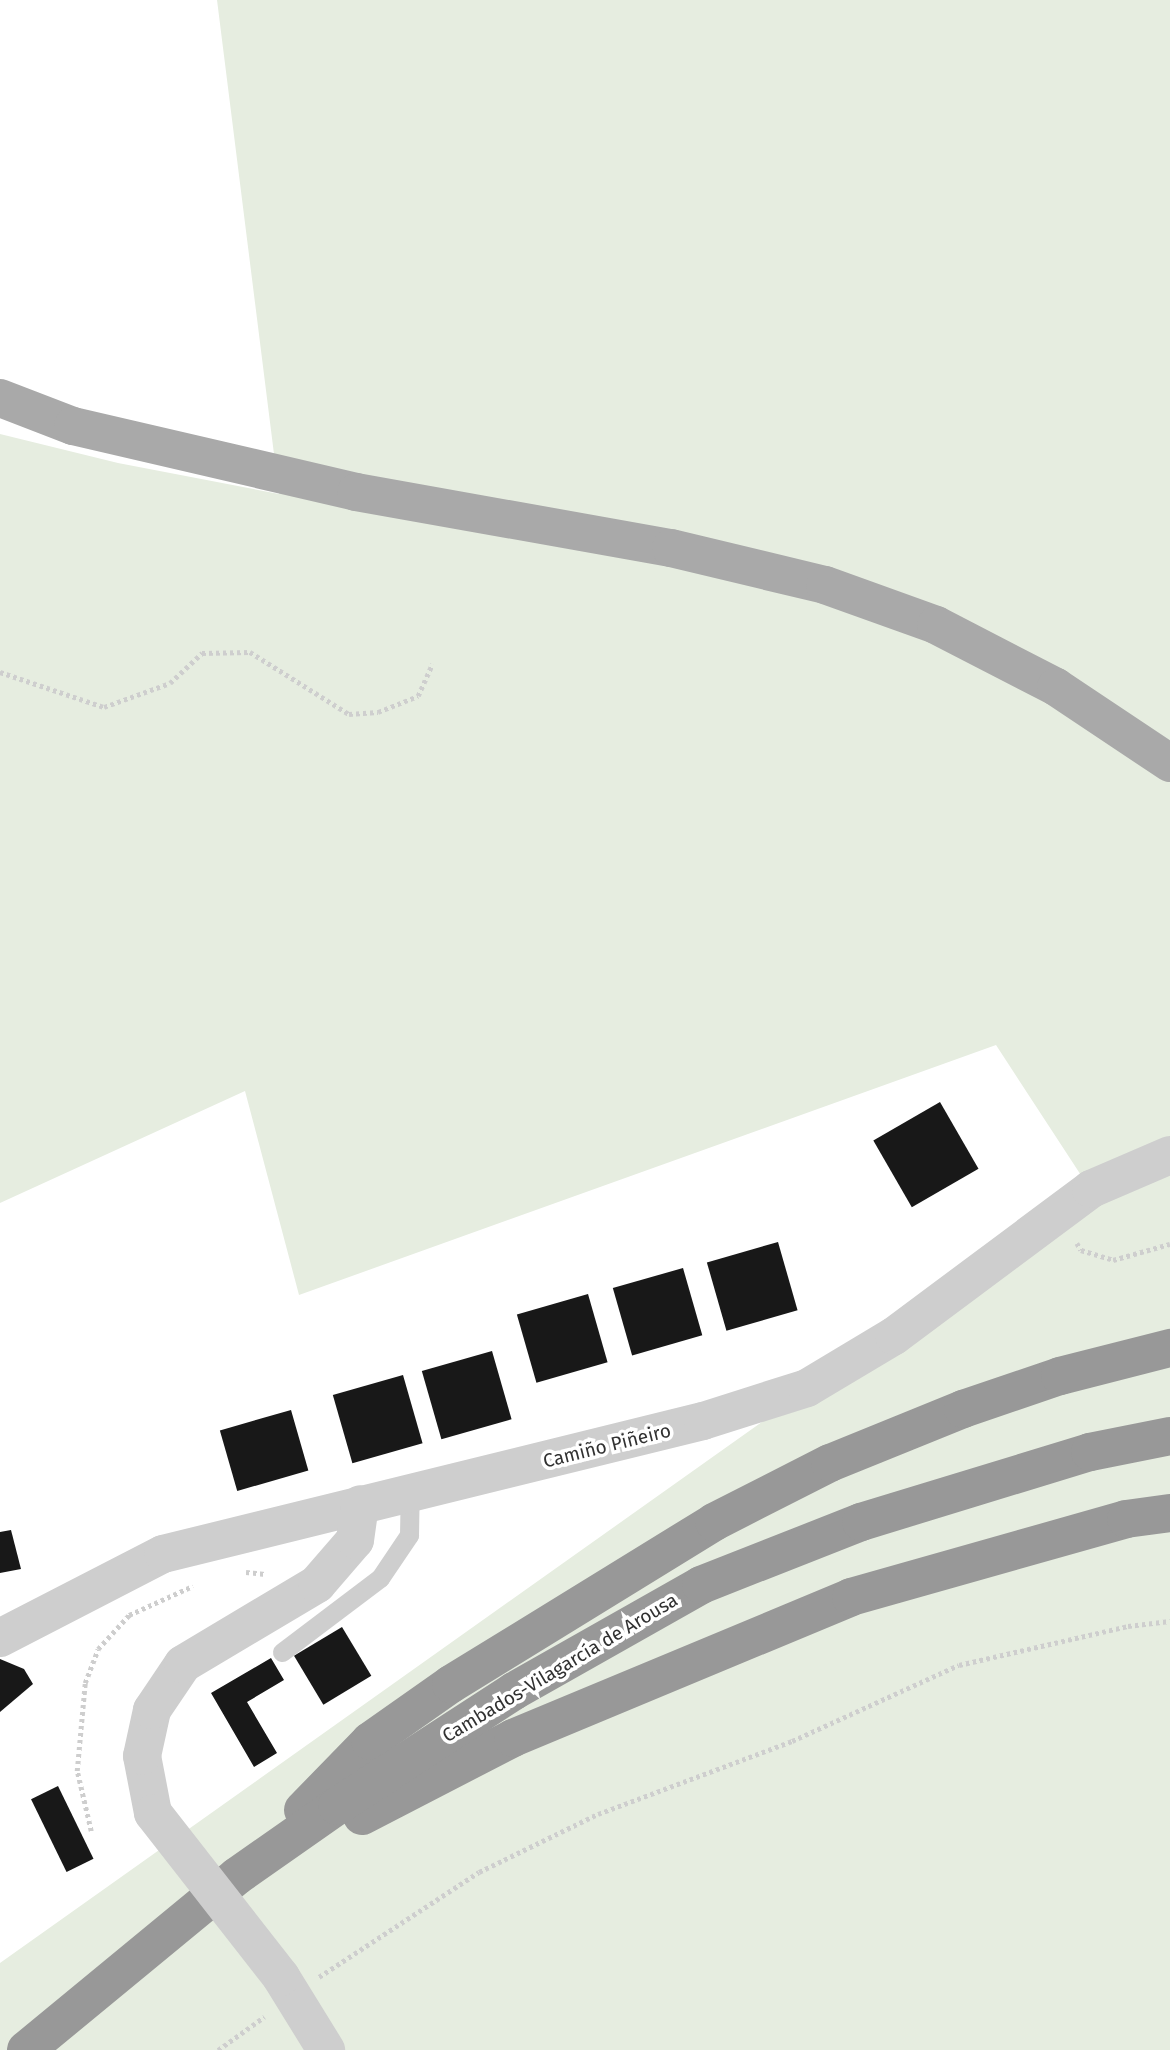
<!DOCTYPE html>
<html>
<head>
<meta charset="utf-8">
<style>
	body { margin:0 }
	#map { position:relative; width:1170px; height:2050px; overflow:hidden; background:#fff; font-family:"Fira Sans",sans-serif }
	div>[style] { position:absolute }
	.green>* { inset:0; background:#e6ede0 }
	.building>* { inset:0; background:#181818; transform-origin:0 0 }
	.path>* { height:4.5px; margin-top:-2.25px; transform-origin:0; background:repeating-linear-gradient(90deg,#cecece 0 3.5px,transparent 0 7px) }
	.lane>* { height:19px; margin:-9.5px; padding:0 9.5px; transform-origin:9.5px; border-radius:9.5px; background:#cecece }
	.street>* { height:38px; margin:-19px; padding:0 19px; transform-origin:19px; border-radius:19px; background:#cecece }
	.primary>* { height:38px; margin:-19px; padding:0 19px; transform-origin:19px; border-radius:19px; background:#a9a9a9 }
	.highway>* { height:38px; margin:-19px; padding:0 19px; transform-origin:19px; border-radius:19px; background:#989898 }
	.street-bridge>* { height:38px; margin:-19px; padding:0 19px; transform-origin:19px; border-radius:19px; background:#cecece }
	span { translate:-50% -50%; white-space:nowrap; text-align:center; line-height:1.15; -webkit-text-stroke:7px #fff; paint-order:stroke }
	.street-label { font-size:19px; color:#313131 }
</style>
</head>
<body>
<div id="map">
	<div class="green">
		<div style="clip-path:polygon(217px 0,1170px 0,1170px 2050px,0 2050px,0 1963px,1090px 1189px,996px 1045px,299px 1295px,245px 1091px,0 1203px,0 434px,118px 463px,279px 494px)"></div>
	</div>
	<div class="building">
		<div style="left:940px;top:1102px;width:77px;height:77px;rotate:60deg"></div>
		<div style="left:778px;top:1242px;width:71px;height:74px;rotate:74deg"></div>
		<div style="left:683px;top:1268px;width:70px;height:73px;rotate:74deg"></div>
		<div style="left:588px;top:1294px;width:71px;height:74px;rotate:74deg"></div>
		<div style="left:492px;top:1351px;width:71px;height:73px;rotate:74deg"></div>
		<div style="left:403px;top:1375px;width:71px;height:73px;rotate:74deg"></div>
		<div style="left:291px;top:1410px;width:63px;height:74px;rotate:74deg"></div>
		<div style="clip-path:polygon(11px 1530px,21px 1569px,0 1573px,0 1532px)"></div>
		<div style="left:342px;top:1627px;width:57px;height:56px;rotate:59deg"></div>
		<div style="clip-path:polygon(271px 1658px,284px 1680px,247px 1702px,277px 1753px,254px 1767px,211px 1693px)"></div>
		<div style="clip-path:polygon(0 1659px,24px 1669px,33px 1684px,0 1712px)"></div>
		<div style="left:58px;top:1786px;width:81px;height:30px;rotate:64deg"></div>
	</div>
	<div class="path">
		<div style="left:0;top:672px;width:110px;rotate:18.6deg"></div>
		<div style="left:104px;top:707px;width:70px;rotate:-20deg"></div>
		<div style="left:170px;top:683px;width:44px;rotate:-43.2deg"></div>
		<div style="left:202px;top:653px;width:48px;rotate:-1.2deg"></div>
		<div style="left:250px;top:652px;width:117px;rotate:32.1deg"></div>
		<div style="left:349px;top:714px;width:29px;rotate:-4deg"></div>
		<div style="left:378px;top:712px;width:43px;rotate:-21.8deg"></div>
		<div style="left:418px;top:696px;width:35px;rotate:-66deg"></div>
		<div style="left:1077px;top:1243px;width:8px;rotate:60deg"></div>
		<div style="left:1081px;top:1250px;width:34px;rotate:17deg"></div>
		<div style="left:1113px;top:1260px;width:59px;rotate:-15.7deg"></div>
		<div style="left:246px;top:1572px;width:19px;rotate:6deg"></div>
		<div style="left:91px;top:1831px;width:62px;rotate:-103.1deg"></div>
		<div style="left:77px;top:1771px;width:88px;rotate:-84.8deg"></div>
		<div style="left:85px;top:1683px;width:36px;rotate:-69deg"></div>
		<div style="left:98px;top:1649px;width:46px;rotate:-47.6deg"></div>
		<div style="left:129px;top:1615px;width:70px;rotate:-24.4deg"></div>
		<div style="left:319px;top:1977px;width:191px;rotate:-33.3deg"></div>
		<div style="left:479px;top:1872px;width:132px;rotate:-26deg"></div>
		<div style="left:598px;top:1814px;width:207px;rotate:-20.6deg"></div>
		<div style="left:792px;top:1741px;width:183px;rotate:-24.5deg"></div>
		<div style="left:959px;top:1665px;width:173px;rotate:-13deg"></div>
		<div style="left:1128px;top:1626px;width:42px;rotate:-6.8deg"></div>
		<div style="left:218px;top:2050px;width:57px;rotate:-35.7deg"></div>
	</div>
	<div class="lane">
		<div style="left:282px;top:1652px;width:123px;rotate:-37.1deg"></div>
		<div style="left:380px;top:1578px;width:52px;rotate:-56deg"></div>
		<div style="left:409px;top:1535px;width:39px;rotate:-89deg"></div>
	</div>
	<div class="street">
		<div style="left:0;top:1638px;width:183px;rotate:-27.3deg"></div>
		<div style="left:163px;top:1554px;width:556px;rotate:-13.84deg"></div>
		<div style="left:703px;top:1421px;width:109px;rotate:-17.6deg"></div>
		<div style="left:807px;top:1388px;width:101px;rotate:-30.9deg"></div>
		<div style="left:894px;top:1336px;width:246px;rotate:-36.7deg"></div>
		<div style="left:1091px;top:1189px;width:86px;rotate:-23.3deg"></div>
		<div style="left:153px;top:1813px;width:58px;rotate:-100.9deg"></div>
		<div style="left:142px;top:1756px;width:47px;rotate:-77.7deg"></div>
		<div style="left:152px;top:1710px;width:55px;rotate:-56deg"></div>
		<div style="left:183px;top:1664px;width:156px;rotate:-30.8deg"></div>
		<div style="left:317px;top:1584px;width:58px;rotate:-49.2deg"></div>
		<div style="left:355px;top:1540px;width:36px;rotate:-82deg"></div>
		<div style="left:281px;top:1977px;width:86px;rotate:58.3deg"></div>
	</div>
	<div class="primary">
		<div style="left:0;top:398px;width:78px;rotate:21deg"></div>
		<div style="left:73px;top:426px;width:291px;rotate:13.1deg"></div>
		<div style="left:356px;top:492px;width:320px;rotate:10.1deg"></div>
		<div style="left:671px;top:548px;width:158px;rotate:13.5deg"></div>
		<div style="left:825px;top:585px;width:118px;rotate:19.8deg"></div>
		<div style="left:936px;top:625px;width:135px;rotate:27.3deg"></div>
		<div style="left:1056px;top:687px;width:137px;rotate:33.7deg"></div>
	</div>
	<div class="highway">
		<div style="left:303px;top:1810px;width:96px;rotate:-45.8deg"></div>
		<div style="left:370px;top:1741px;width:99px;rotate:-35.1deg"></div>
		<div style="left:451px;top:1684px;width:309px;rotate:-31.6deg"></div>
		<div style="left:714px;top:1522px;width:130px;rotate:-27deg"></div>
		<div style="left:830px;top:1463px;width:144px;rotate:-22.1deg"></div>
		<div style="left:963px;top:1409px;width:102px;rotate:-18.8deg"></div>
		<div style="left:1060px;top:1376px;width:114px;rotate:-14.3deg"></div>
		<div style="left:362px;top:1816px;width:170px;rotate:-27.3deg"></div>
		<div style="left:513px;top:1738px;width:366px;rotate:-22.6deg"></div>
		<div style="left:851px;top:1597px;width:286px;rotate:-15.8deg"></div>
		<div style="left:1126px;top:1519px;width:44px;rotate:-7.8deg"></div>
		<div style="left:26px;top:2050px;width:273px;rotate:-39.5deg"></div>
		<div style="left:237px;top:1876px;width:122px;rotate:-35deg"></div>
		<div style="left:337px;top:1806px;width:211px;rotate:-33deg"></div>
		<div style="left:514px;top:1691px;width:215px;rotate:-29.5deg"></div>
		<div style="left:701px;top:1585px;width:172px;rotate:-21.5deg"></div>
		<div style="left:861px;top:1522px;width:239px;rotate:-17deg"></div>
		<div style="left:1090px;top:1452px;width:82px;rotate:-11.3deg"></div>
	</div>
	<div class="street-bridge">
		<div style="left:153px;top:1813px;width:208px;rotate:52deg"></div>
	</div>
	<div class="street-label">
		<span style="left:607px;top:1446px;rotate:-14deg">Camiño Piñeiro</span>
		<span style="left:560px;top:1668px;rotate:-31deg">Cambados-Vilagarcía de Arousa</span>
	</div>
</div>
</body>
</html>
